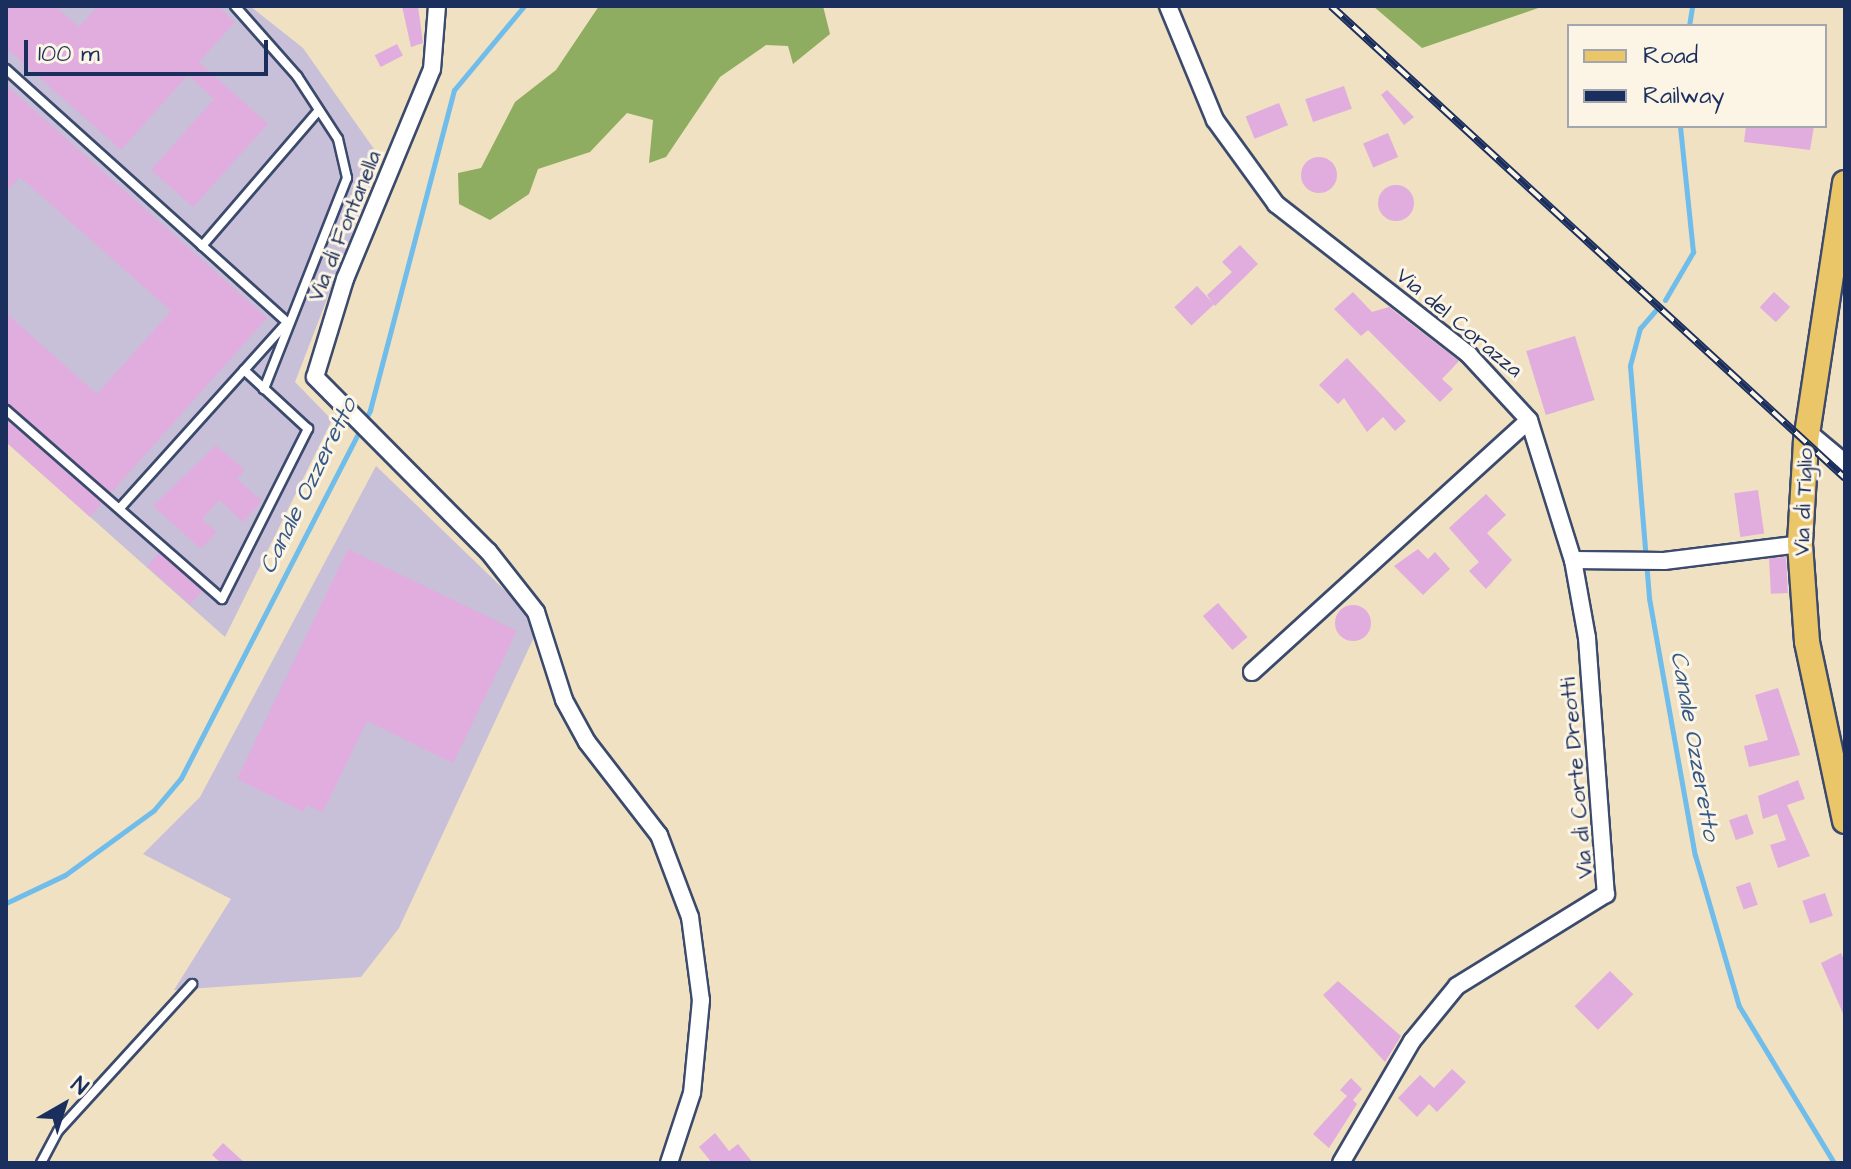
<!DOCTYPE html>
<html>
<head>
<meta charset="utf-8">
<style>
	body { margin:0 }
	#map { position:relative; width:1851px; height:1169px; overflow:hidden; background:#efe1c1; font-family:"Architects Daughter",sans-serif }
	div>[style] { position:absolute }
	.industrial>* { inset:0; background:#c8bfd8 }
	.forest>* { inset:0; background:#8ead61 }
	.stream>* { height:5px; margin:-2.5px; padding:0 2.5px; transform-origin:2.5px; border-radius:2.5px; background:#70bcea }
	.building>* { inset:0; background:#e0adde; transform-origin:0 0 }
	.round { border-radius:50% }
	.roads { filter:drop-shadow(2px 0 #3b4a6d) drop-shadow(-2px 0 #3b4a6d) drop-shadow(0 2px #3b4a6d) drop-shadow(0 -2px #3b4a6d) }
	.service>* { height:8px; margin:-4px; padding:0 4px; transform-origin:4px; border-radius:4px; background:#fff }
	.minor>* { height:16px; margin:-8px; padding:0 8px; transform-origin:8px; border-radius:8px; background:#fff }
	.primary>* { height:24px; margin:-12px; padding:0 12px; transform-origin:12px; border-radius:12px; background:#eac669 }
	.rail>* { height:8px; margin-top:-4px; transform-origin:0; background:repeating-linear-gradient(90deg,#fcf5e5 0 15px,#1b2f5e 0 30px); box-sizing:border-box; border-block:2px solid #1b2f5e }
	span { translate:-50% -50%; white-space:nowrap; text-align:center; line-height:1.15; -webkit-text-stroke:6px #fcf5e5; paint-order:stroke }
	.street-label { font-size:22px; color:#1b2f5e }
	.water-label { font-size:24px; color:#355988; font-style:italic }
	.frame { position:absolute; inset:0; border:8px solid #1b2f5e; pointer-events:none }
	.legend { position:absolute; left:1567px; top:24px; width:260px; height:104px; box-sizing:border-box; background:#fcf5e5; border:2px solid #a2a6af; margin:0; padding:10px 14px; list-style:none; font-size:24px; color:#1b2f5e }
	.legend li { display:flex; align-items:center; gap:16px; height:40px }
	.legend b { width:40px; border:2px solid #a2a6af }
	.north { position:absolute; left:24px; top:1065px; width:80px; height:80px; -webkit-text-stroke:6px #fcf5e5; paint-order:stroke; rotate:39deg; font-size:22px; font-weight:700; line-height:32px; text-align:center; color:#1b2f5e }
	.north::after { content:''; display:block; margin:auto; width:28px; height:36px; background:#1b2f5e; clip-path:polygon(50% 0,100% 100%,50% 72%,0 100%) }
	.scale { position:absolute; left:24px; top:40px; width:244px; height:36px; box-sizing:border-box; border:4px solid #1b2f5e; border-top:0; padding-left:10px; font-size:24px; line-height:28px; white-space:nowrap; color:#1b2f5e; -webkit-text-stroke:6px #fcf5e5; paint-order:stroke }
</style>
</head>
<body>
<div id="map">
	<div class="industrial">
		<div style="clip-path:polygon(6px 6px,250px 6px,303px 48px,381px 159px,295px 382px,332px 420px,225px 637px,6px 442px)"></div>
		<div style="clip-path:polygon(376px 466px,516px 601px,536px 633px,399px 928px,361px 977px,174px 990px,231px 899px,143px 854px,200px 797px)"></div>
	</div>
	<div class="forest">
		<div style="clip-path:polygon(599px 6px,823px 6px,830px 34px,793px 64px,788px 46px,766px 45px,720px 77px,666px 157px,649px 163px,653px 120px,627px 113px,590px 152px,538px 169px,529px 194px,490px 220px,459px 204px,458px 173px,481px 168px,515px 102px,556px 70px)"></div>
		<div style="clip-path:polygon(1373px 6px,1544px 6px,1422px 48px)"></div>
	</div>
	<div class="stream">
		<div style="left:1689px;top:26px;width:20px;rotate:-81deg"></div>
		<div style="left:1665px;top:300px;width:56px;rotate:-59.7deg"></div>
		<div style="left:1693px;top:252px;width:127px;rotate:-95.9deg"></div>
		<div style="left:1655px;top:311px;width:23px;rotate:131deg"></div>
		<div style="left:1640px;top:328px;width:39px;rotate:105deg"></div>
		<div style="left:1630px;top:366px;width:233px;rotate:85.3deg"></div>
		<div style="left:1649px;top:598px;width:261px;rotate:79.9deg"></div>
		<div style="left:1695px;top:855px;width:157px;rotate:73.8deg"></div>
		<div style="left:1739px;top:1006px;width:184px;rotate:58.8deg"></div>
		<div style="left:6px;top:903px;width:65px;rotate:-25.4deg"></div>
		<div style="left:65px;top:875px;width:110px;rotate:-36.1deg"></div>
		<div style="left:154px;top:810px;width:42px;rotate:-49.8deg"></div>
		<div style="left:181px;top:778px;width:414px;rotate:-62.8deg"></div>
		<div style="left:370px;top:410px;width:331px;rotate:-75.3deg"></div>
		<div style="left:454px;top:90px;width:109px;rotate:-50.2deg"></div>
	</div>
	<div class="building">
		<div style="clip-path:polygon(6px 6px,55px 6px,79px 27px,98px 6px,218px 6px,235px 22px,199px 62px,268px 124px,193px 207px,151px 170px,214px 99px,188px 75px,121px 150px,6px 48px)"></div>
		<div style="clip-path:polygon(402px 6px,418px 6px,423px 43px,411px 47px)"></div>
		<div style="left:397px;top:44px;width:13px;height:25px;rotate:63deg"></div>
		<div style="clip-path:polygon(6px 85px,267px 318px,111px 493px,6px 403px,6px 313px,97px 394px,171px 311px,20px 177px,6px 192px)"></div>
		<div style="left:1344px;top:86px;width:24px;height:41px;rotate:71deg"></div>
		<div style="clip-path:polygon(1387px 90px,1414px 117px,1404px 125px,1381px 95px)"></div>
		<div style="left:1279px;top:103px;width:24px;height:36px;rotate:68deg"></div>
		<div style="clip-path:polygon(1746px 126px,1814px 126px,1810px 150px,1744px 142px)"></div>
		<div style="left:1388px;top:133px;width:26px;height:27px;rotate:67deg"></div>
		<div class="round" style="left:1301px;top:157px;width:36px;height:36px"></div>
		<div class="round" style="left:1378px;top:185px;width:36px;height:36px"></div>
		<div style="clip-path:polygon(1240px 245px,1258px 264px,1215px 306px,1207px 295px,1232px 272px,1222px 262px)"></div>
		<div style="left:1197px;top:286px;width:25px;height:31px;rotate:47deg"></div>
		<div style="clip-path:polygon(1353px 292px,1372px 312px,1389px 307px,1459px 361px,1442px 379px,1453px 389px,1440px 402px,1368px 330px,1361px 336px,1334px 309px)"></div>
		<div style="left:1774px;top:292px;width:22px;height:21px;rotate:43deg"></div>
		<div style="left:1575px;top:336px;width:67px;height:51px;rotate:73deg"></div>
		<div style="clip-path:polygon(1347px 358px,1406px 421px,1395px 431px,1383px 417px,1367px 432px,1344px 398px,1338px 404px,1319px 385px)"></div>
		<div style="clip-path:polygon(6px 419px,102px 503px,90px 517px,6px 442px)"></div>
		<div style="clip-path:polygon(216px 445px,245px 470px,237px 479px,262px 501px,243px 522px,219px 500px,202px 519px,217px 532px,201px 549px,153px 506px)"></div>
		<div style="left:1758px;top:490px;width:44px;height:24px;rotate:82deg"></div>
		<div style="clip-path:polygon(1486px 494px,1506px 515px,1487px 533px,1512px 560px,1486px 589px,1469px 571px,1479px 562px,1449px 528px)"></div>
		<div style="clip-path:polygon(348px 549px,517px 631px,453px 763px,367px 721px,323px 812px,307px 805px,303px 812px,237px 779px)"></div>
		<div style="clip-path:polygon(1418px 549px,1428px 559px,1435px 552px,1450px 569px,1423px 595px,1394px 566px)"></div>
		<div style="left:159px;top:553px;width:57px;height:18px;rotate:41deg"></div>
		<div style="left:1786px;top:557px;width:36px;height:17px;rotate:87deg"></div>
		<div style="left:1218px;top:603px;width:45px;height:20px;rotate:49deg"></div>
		<div class="round" style="left:1335px;top:605px;width:36px;height:36px"></div>
		<div style="clip-path:polygon(1778px 688px,1800px 755px,1749px 767px,1744px 746px,1768px 740px,1755px 695px)"></div>
		<div style="clip-path:polygon(1798px 780px,1805px 799px,1787px 805px,1810px 856px,1778px 868px,1770px 845px,1786px 840px,1777px 814px,1763px 819px,1758px 796px)"></div>
		<div style="left:1747px;top:814px;width:21px;height:19px;rotate:71deg"></div>
		<div style="left:1750px;top:882px;width:24px;height:15px;rotate:71deg"></div>
		<div style="left:1825px;top:893px;width:24px;height:24px;rotate:71deg"></div>
		<div style="clip-path:polygon(1841px 953px,1845px 961px,1845px 1018px,1821px 963px)"></div>
		<div style="left:1610px;top:971px;width:33px;height:50px;rotate:45deg"></div>
		<div style="clip-path:polygon(1338px 981px,1401px 1036px,1385px 1062px,1323px 995px)"></div>
		<div style="clip-path:polygon(1452px 1069px,1466px 1082px,1437px 1112px,1429px 1104px,1417px 1117px,1398px 1098px,1420px 1075px,1434px 1088px)"></div>
		<div style="clip-path:polygon(1351px 1078px,1362px 1089px,1353px 1100px,1357px 1104px,1329px 1148px,1313px 1134px,1347px 1096px,1340px 1090px)"></div>
		<div style="clip-path:polygon(715px 1133px,729px 1151px,738px 1144px,753px 1163px,712px 1163px,699px 1147px)"></div>
		<div style="clip-path:polygon(223px 1143px,245px 1163px,221px 1163px,212px 1155px)"></div>
	</div>
	<div class="roads">
		<div class="service">
			<div style="left:235px;top:6px;width:94px;rotate:48.5deg"></div>
			<div style="left:297px;top:76px;width:75px;rotate:56.9deg"></div>
			<div style="left:338px;top:139px;width:40px;rotate:77deg"></div>
			<div style="left:347px;top:178px;width:227px;rotate:111.5deg"></div>
			<div style="left:6px;top:69px;width:378px;rotate:42deg"></div>
			<div style="left:202px;top:246px;width:179px;rotate:-49.3deg"></div>
			<div style="left:6px;top:410px;width:287px;rotate:41.2deg"></div>
			<div style="left:222px;top:599px;width:191px;rotate:-63.2deg"></div>
			<div style="left:308px;top:429px;width:87px;rotate:-137.3deg"></div>
			<div style="left:120px;top:508px;width:245px;rotate:-48deg"></div>
			<div style="left:41px;top:1163px;width:36px;rotate:-62deg"></div>
			<div style="left:58px;top:1131px;width:199px;rotate:-47.6deg"></div>
		</div>
		<div class="minor">
			<div style="left:437px;top:6px;width:63px;rotate:94.5deg"></div>
			<div style="left:432px;top:69px;width:227px;rotate:112.5deg"></div>
			<div style="left:345px;top:279px;width:102px;rotate:107deg"></div>
			<div style="left:315px;top:377px;width:245px;rotate:45.2deg"></div>
			<div style="left:488px;top:551px;width:78px;rotate:51.8deg"></div>
			<div style="left:536px;top:612px;width:92px;rotate:72.3deg"></div>
			<div style="left:564px;top:700px;width:48px;rotate:61.3deg"></div>
			<div style="left:587px;top:742px;width:118px;rotate:52.3deg"></div>
			<div style="left:659px;top:835px;width:88px;rotate:69.3deg"></div>
			<div style="left:690px;top:917px;width:84px;rotate:82.5deg"></div>
			<div style="left:701px;top:1000px;width:93px;rotate:95.5deg"></div>
			<div style="left:692px;top:1093px;width:74px;rotate:108.2deg"></div>
			<div style="left:1168px;top:6px;width:123px;rotate:67.6deg"></div>
			<div style="left:1215px;top:120px;width:104px;rotate:54deg"></div>
			<div style="left:1276px;top:204px;width:245px;rotate:38deg"></div>
			<div style="left:1469px;top:355px;width:88px;rotate:47.3deg"></div>
			<div style="left:1529px;top:420px;width:147px;rotate:72.6deg"></div>
			<div style="left:1573px;top:560px;width:79px;rotate:79.8deg"></div>
			<div style="left:1587px;top:638px;width:257px;rotate:85.8deg"></div>
			<div style="left:1606px;top:894px;width:175px;rotate:148.3deg"></div>
			<div style="left:1457px;top:986px;width:71px;rotate:129.3deg"></div>
			<div style="left:1412px;top:1041px;width:141px;rotate:120.2deg"></div>
			<div style="left:1807px;top:431px;width:50px;rotate:40.1deg"></div>
			<div style="left:1573px;top:560px;width:91px;rotate:0.6deg"></div>
			<div style="left:1664px;top:561px;width:137px;rotate:-7.1deg"></div>
			<div style="left:1252px;top:672px;width:374px;rotate:-42.3deg"></div>
		</div>
		<div class="primary">
			<div style="left:1845px;top:183px;width:262px;rotate:98.6deg"></div>
			<div style="left:1806px;top:442px;width:102px;rotate:93.4deg"></div>
			<div style="left:1800px;top:544px;width:98px;rotate:85.9deg"></div>
			<div style="left:1807px;top:642px;width:183px;rotate:78deg"></div>
		</div>
	</div>
	<div class="rail">
		<div style="left:1331px;top:6px;width:698px;rotate:42.56deg"></div>
	</div>
	<div class="street-label">
		<span style="left:345px;top:226px;rotate:-68deg">Via di Fontanella</span>
		<span style="left:1459px;top:323px;rotate:40deg">Via del Corazza</span>
		<span style="left:1804px;top:502px;rotate:-88deg">Via di Tiglio</span>
		<span style="left:1577px;top:778px;rotate:-95deg">Via di Corte Dreotti</span>
	</div>
	<div class="water-label">
		<span style="left:309px;top:486px;rotate:-64deg">Canale Ozzeretto</span>
		<span style="left:1694px;top:746px;rotate:80deg">Canale Ozzeretto</span>
	</div>
	<div class="frame"></div>
	<ul class="legend">
	<li><b style="height:10px;background:#eac669"></b>Road</li>
	<li><b style="height:10px;background:#1b2f5e"></b>Railway</li>
	</ul>
	<div class="north">N</div>
	<div class="scale">100 m</div>
</div>
</body>
</html>
